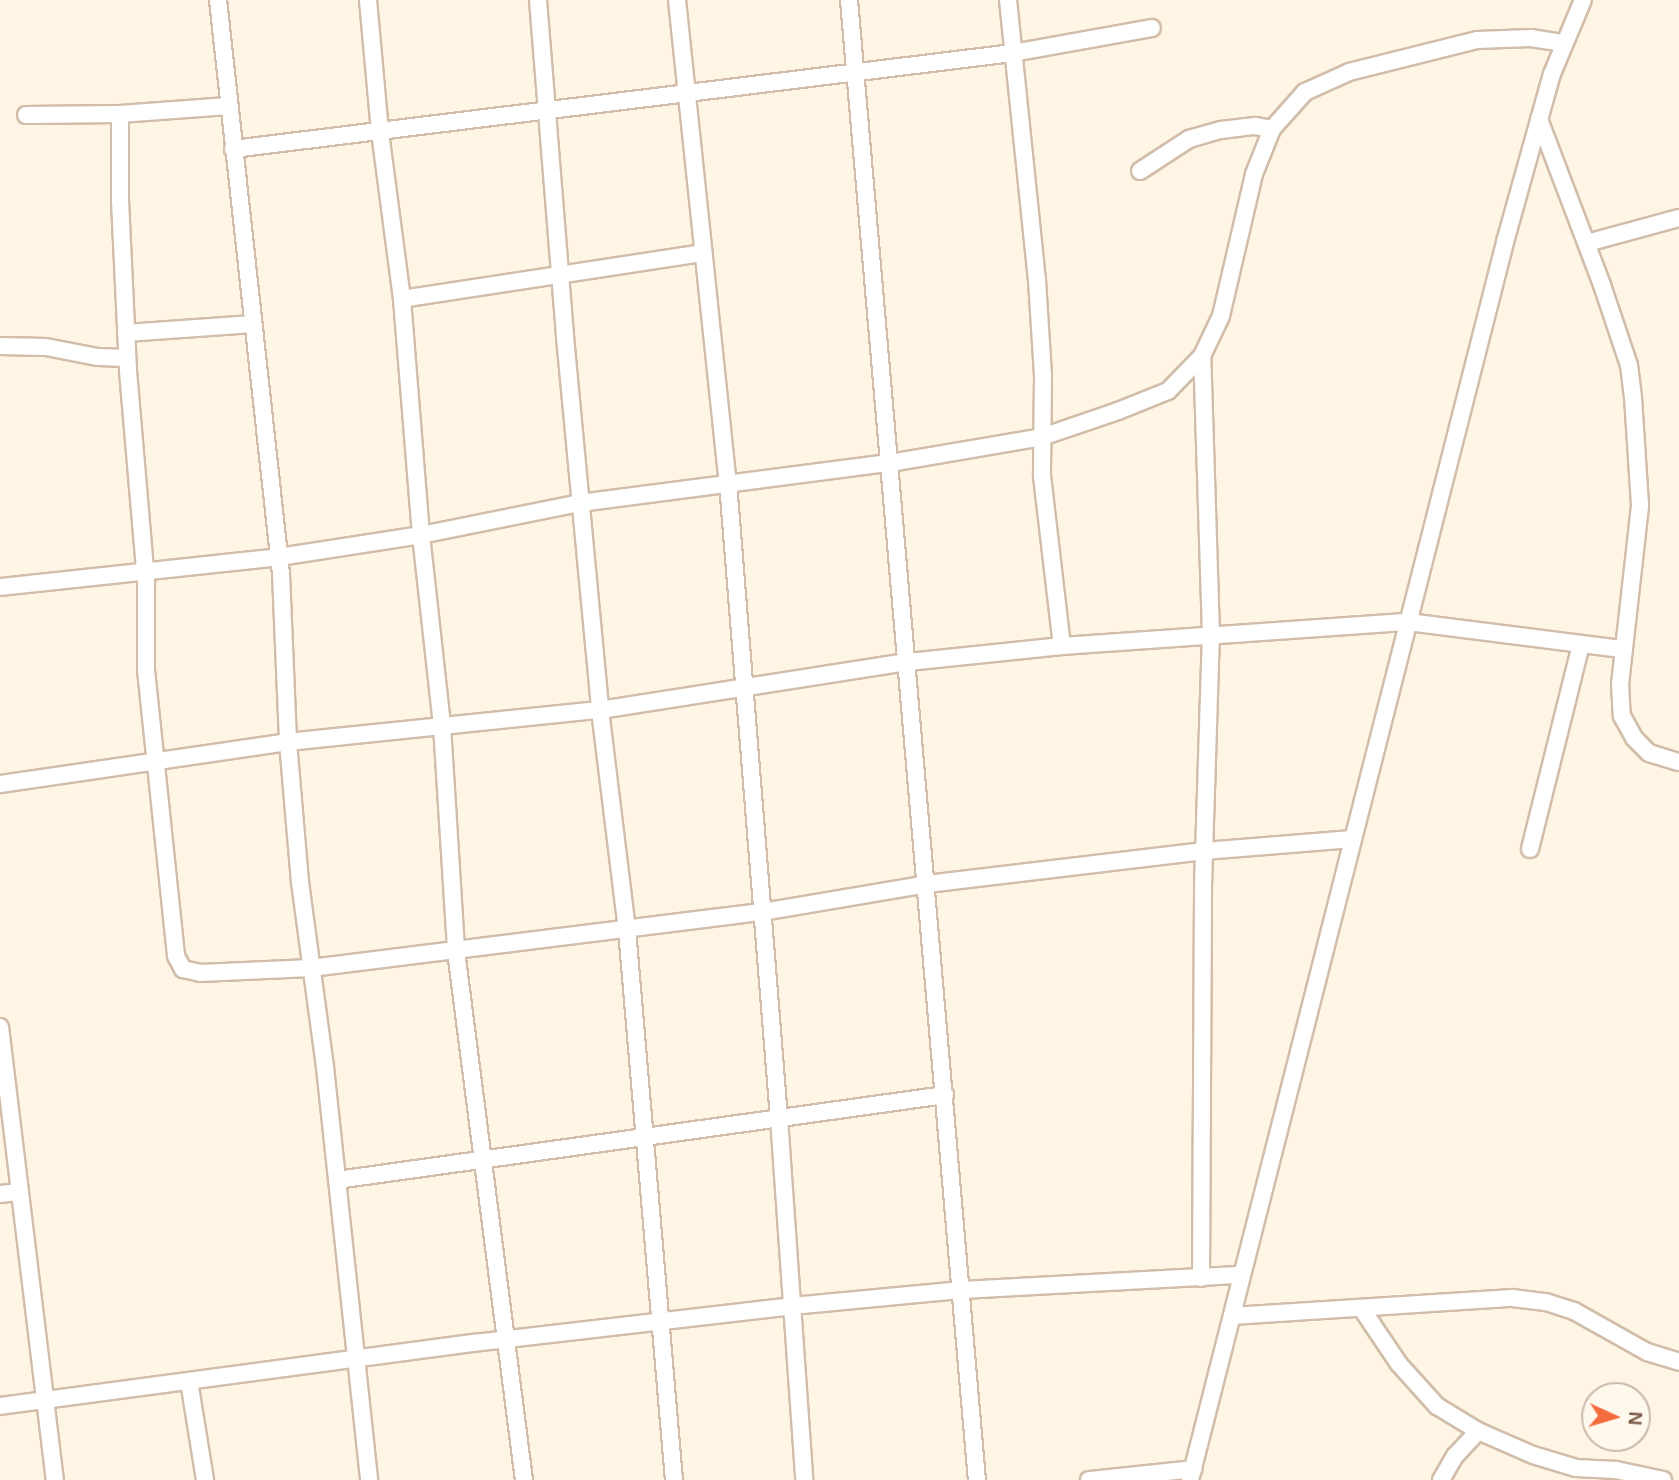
<!DOCTYPE html>
<html>
<head>
<meta charset="utf-8">
<style>
	body { margin:0 }
	#map { position:relative; width:1679px; height:1480px; overflow:hidden; background:#fef5e4; font-family:Arial,sans-serif }
	div>[style] { position:absolute }
	.roads { filter:drop-shadow(2px 0 #d1bda9) drop-shadow(-2px 0 #d1bda9) drop-shadow(0 2px #d1bda9) drop-shadow(0 -2px #d1bda9) }
	.street>* { height:16px; margin:-8px; padding:0 8px; transform-origin:8px; border-radius:8px; background:#fff }
	span { translate:-50% -50%; white-space:nowrap; text-align:center; line-height:1.15; -webkit-text-stroke:6px #fff8ed; paint-order:stroke }
	.north { position:absolute; left:1581px; top:1382px; width:70px; height:70px; box-sizing:border-box; background:#fff8ed; border:2px solid #cab9ab; border-radius:50%; rotate:94deg; font-size:19px; font-weight:700; line-height:28px; text-align:center; color:#7a5b47 }
	.north::after { content:''; display:block; margin:auto; width:24px; height:32px; background:#f46d3e; clip-path:polygon(50% 0,100% 100%,50% 72%,0 100%) }
</style>
</head>
<body>
<div id="map">
	<div class="roads">
		<div class="street">
			<div style="left:218px;top:0;width:577px;rotate:83.74deg"></div>
			<div style="left:281px;top:574px;width:168px;rotate:87.6deg"></div>
			<div style="left:288px;top:742px;width:141px;rotate:85.1deg"></div>
			<div style="left:300px;top:882px;width:187px;rotate:82.3deg"></div>
			<div style="left:325px;top:1067px;width:415px;rotate:83.9deg"></div>
			<div style="left:368px;top:0;width:133px;rotate:84.8deg"></div>
			<div style="left:380px;top:132px;width:168px;rotate:82.5deg"></div>
			<div style="left:402px;top:299px;width:237px;rotate:85.4deg"></div>
			<div style="left:421px;top:535px;width:192px;rotate:83.7deg"></div>
			<div style="left:442px;top:726px;width:225px;rotate:86.4deg"></div>
			<div style="left:456px;top:951px;width:533px;rotate:82.68deg"></div>
			<div style="left:538px;top:0;width:338px;rotate:85.4deg"></div>
			<div style="left:565px;top:337px;width:375px;rotate:84.6deg"></div>
			<div style="left:600px;top:710px;width:222px;rotate:83deg"></div>
			<div style="left:627px;top:930px;width:552px;rotate:85.12deg"></div>
			<div style="left:677px;top:0;width:486px;rotate:84deg"></div>
			<div style="left:728px;top:483px;width:637px;rotate:85.41deg"></div>
			<div style="left:779px;top:1118px;width:363px;rotate:86deg"></div>
			<div style="left:849px;top:0;width:1486px;rotate:85.06deg"></div>
			<div style="left:1008px;top:0;width:281px;rotate:84.1deg"></div>
			<div style="left:1037px;top:280px;width:96px;rotate:86.4deg"></div>
			<div style="left:1043px;top:376px;width:100px;rotate:90.6deg"></div>
			<div style="left:1042px;top:476px;width:171px;rotate:83.3deg"></div>
			<div style="left:120px;top:114px;width:86px;rotate:90deg"></div>
			<div style="left:120px;top:200px;width:171px;rotate:87.3deg"></div>
			<div style="left:128px;top:371px;width:213px;rotate:85.1deg"></div>
			<div style="left:146px;top:583px;width:87px;rotate:90deg"></div>
			<div style="left:146px;top:670px;width:288px;rotate:84deg"></div>
			<div style="left:176px;top:956px;width:15px;rotate:62deg"></div>
			<div style="left:183px;top:969px;width:17px;rotate:13deg"></div>
			<div style="left:200px;top:973px;width:111px;rotate:-2.6deg"></div>
			<div style="left:311px;top:968px;width:454px;rotate:-7.1deg"></div>
			<div style="left:762px;top:912px;width:167px;rotate:-9.6deg"></div>
			<div style="left:927px;top:884px;width:279px;rotate:-6.8deg"></div>
			<div style="left:1204px;top:851px;width:149px;rotate:-4.6deg"></div>
			<div style="left:26px;top:115px;width:94px;rotate:-0.6deg"></div>
			<div style="left:120px;top:114px;width:108px;rotate:-4.2deg"></div>
			<div style="left:1539px;top:119px;width:178px;rotate:69.2deg"></div>
			<div style="left:1602px;top:285px;width:84px;rotate:71.4deg"></div>
			<div style="left:1629px;top:365px;width:32px;rotate:83deg"></div>
			<div style="left:1633px;top:397px;width:109px;rotate:86.3deg"></div>
			<div style="left:1640px;top:506px;width:178px;rotate:96.4deg"></div>
			<div style="left:1620px;top:683px;width:33px;rotate:87deg"></div>
			<div style="left:1622px;top:716px;width:25px;rotate:61deg"></div>
			<div style="left:1634px;top:738px;width:21px;rotate:45deg"></div>
			<div style="left:1649px;top:753px;width:31px;rotate:17deg"></div>
			<div style="left:233px;top:149px;width:786px;rotate:-7.02deg"></div>
			<div style="left:1013px;top:53px;width:141px;rotate:-10.2deg"></div>
			<div style="left:1140px;top:171px;width:59px;rotate:-33.1deg"></div>
			<div style="left:1189px;top:139px;width:33px;rotate:-16deg"></div>
			<div style="left:1221px;top:130px;width:34px;rotate:-7deg"></div>
			<div style="left:1255px;top:126px;width:17px;rotate:10deg"></div>
			<div style="left:1587px;top:243px;width:95px;rotate:-15.2deg"></div>
			<div style="left:402px;top:299px;width:305px;rotate:-8.7deg"></div>
			<div style="left:126px;top:333px;width:127px;rotate:-4.1deg"></div>
			<div style="left:0;top:346px;width:46px;rotate:1.2deg"></div>
			<div style="left:46px;top:347px;width:53px;rotate:10.9deg"></div>
			<div style="left:98px;top:357px;width:29px;rotate:2deg"></div>
			<div style="left:0;top:587px;width:281px;rotate:-6.1deg"></div>
			<div style="left:279px;top:557px;width:144px;rotate:-8.8deg"></div>
			<div style="left:421px;top:535px;width:162px;rotate:-11.4deg"></div>
			<div style="left:580px;top:503px;width:313px;rotate:-7.4deg"></div>
			<div style="left:890px;top:463px;width:154px;rotate:-9.7deg"></div>
			<div style="left:1042px;top:437px;width:80px;rotate:-18.9deg"></div>
			<div style="left:1118px;top:411px;width:54px;rotate:-21.8deg"></div>
			<div style="left:1168px;top:391px;width:49px;rotate:-45.8deg"></div>
			<div style="left:1202px;top:356px;width:44px;rotate:-64.6deg"></div>
			<div style="left:1221px;top:316px;width:146px;rotate:-76.9deg"></div>
			<div style="left:1254px;top:174px;width:48px;rotate:-68.2deg"></div>
			<div style="left:1272px;top:129px;width:50px;rotate:-48.3deg"></div>
			<div style="left:1305px;top:92px;width:48px;rotate:-24.4deg"></div>
			<div style="left:1349px;top:72px;width:132px;rotate:-14deg"></div>
			<div style="left:1477px;top:40px;width:54px;rotate:-2.1deg"></div>
			<div style="left:1531px;top:38px;width:33px;rotate:9deg"></div>
			<div style="left:0;top:784px;width:291px;rotate:-8.3deg"></div>
			<div style="left:288px;top:742px;width:314px;rotate:-5.9deg"></div>
			<div style="left:600px;top:710px;width:312px;rotate:-8.9deg"></div>
			<div style="left:908px;top:662px;width:155px;rotate:-5.9deg"></div>
			<div style="left:1062px;top:646px;width:347px;rotate:-4deg"></div>
			<div style="left:1408px;top:622px;width:217px;rotate:7.2deg"></div>
			<div style="left:1530px;top:849px;width:210px;rotate:-76deg"></div>
			<div style="left:0;top:1027px;width:456px;rotate:83.1deg"></div>
			<div style="left:337px;top:1180px;width:614px;rotate:-7.96deg"></div>
			<div style="left:0;top:1194px;width:20px;rotate:-6deg"></div>
			<div style="left:1201px;top:1278px;width:392px;rotate:-89.7deg"></div>
			<div style="left:1203px;top:886px;width:251px;rotate:-88.2deg"></div>
			<div style="left:1211px;top:635px;width:279px;rotate:-91.8deg"></div>
			<div style="left:1362px;top:1309px;width:66px;rotate:56.1deg"></div>
			<div style="left:1399px;top:1364px;width:57px;rotate:47.9deg"></div>
			<div style="left:1437px;top:1406px;width:48px;rotate:31.4deg"></div>
			<div style="left:1478px;top:1431px;width:60px;rotate:23.6deg"></div>
			<div style="left:1533px;top:1455px;width:45px;rotate:16.8deg"></div>
			<div style="left:1576px;top:1468px;width:40px;rotate:2.9deg"></div>
			<div style="left:1616px;top:1470px;width:48px;rotate:12deg"></div>
			<div style="left:1232px;top:1316px;width:281px;rotate:-3.7deg"></div>
			<div style="left:1512px;top:1298px;width:34px;rotate:7deg"></div>
			<div style="left:1546px;top:1302px;width:29px;rotate:18deg"></div>
			<div style="left:1574px;top:1311px;width:84px;rotate:29.3deg"></div>
			<div style="left:1647px;top:1352px;width:34px;rotate:17deg"></div>
			<div style="left:189px;top:1381px;width:100px;rotate:80.8deg"></div>
			<div style="left:0;top:1406px;width:478px;rotate:-7.6deg"></div>
			<div style="left:474px;top:1343px;width:320px;rotate:-6.6deg"></div>
			<div style="left:792px;top:1306px;width:171px;rotate:-5.4deg"></div>
			<div style="left:962px;top:1290px;width:280px;rotate:-3.1deg"></div>
			<div style="left:1089px;top:1480px;width:105px;rotate:-6deg"></div>
			<div style="left:1190px;top:1480px;width:1277px;rotate:-75.72deg"></div>
			<div style="left:1505px;top:242px;width:174px;rotate:-74.4deg"></div>
			<div style="left:1552px;top:74px;width:80px;rotate:-67.3deg"></div>
			<div style="left:1441px;top:1480px;width:28px;rotate:-60deg"></div>
			<div style="left:1455px;top:1456px;width:34px;rotate:-47deg"></div>
		</div>
	</div>
	<div class="north">N</div>
</div>
</body>
</html>
